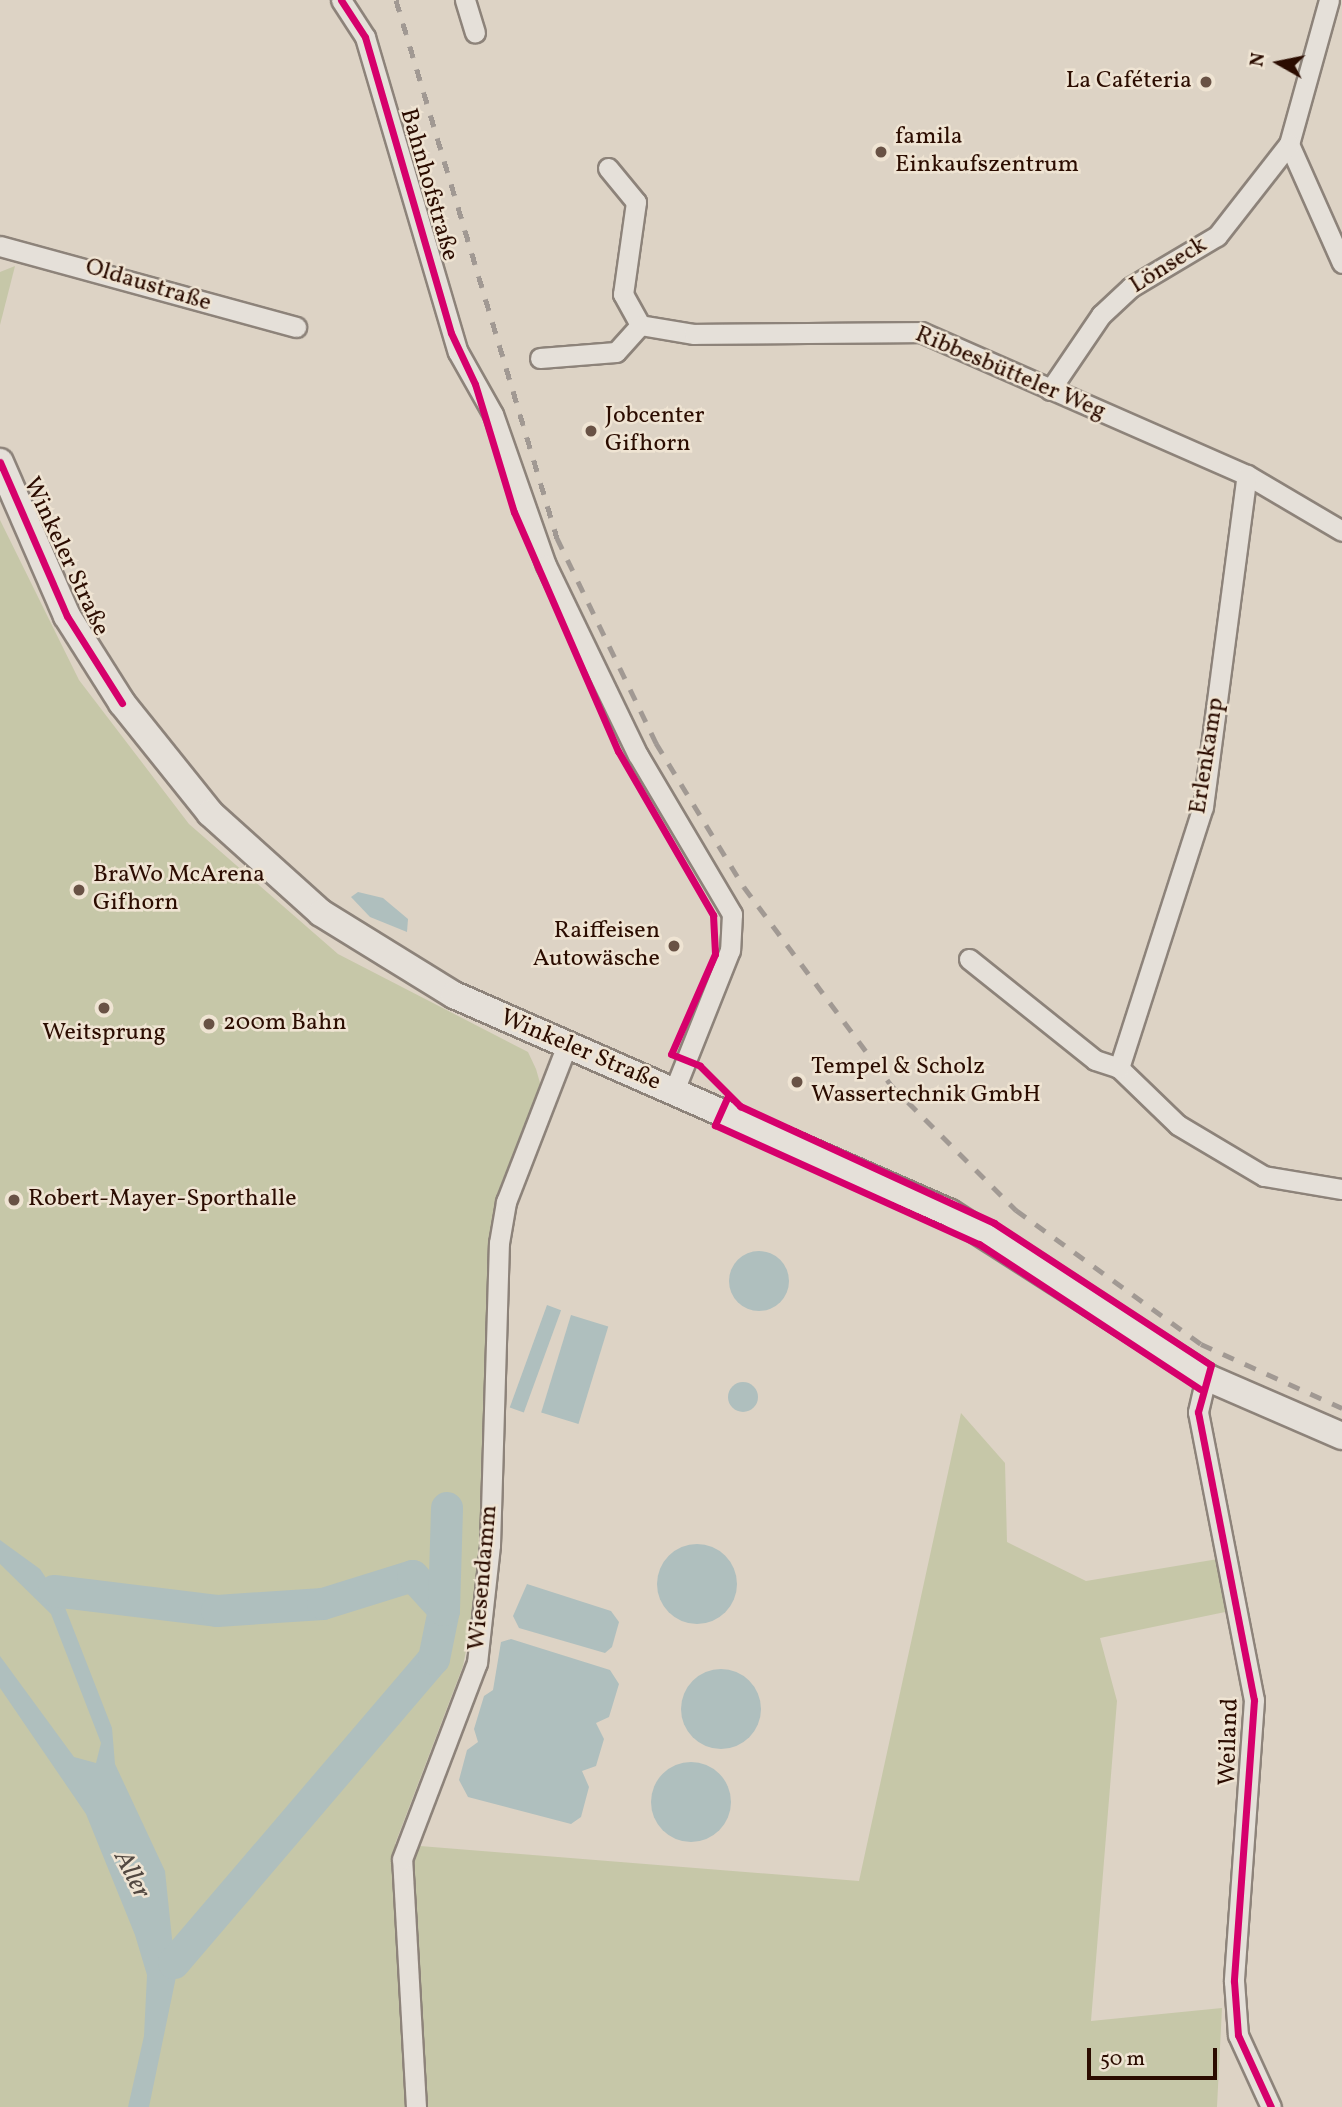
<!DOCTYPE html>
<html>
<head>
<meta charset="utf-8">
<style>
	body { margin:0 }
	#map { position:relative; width:1342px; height:2107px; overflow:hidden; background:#ddd3c5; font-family:Vollkorn,serif }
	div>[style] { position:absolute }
	.green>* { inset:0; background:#c6c7a8 }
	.water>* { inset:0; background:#afbfbe; transform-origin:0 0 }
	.round { border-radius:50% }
	.river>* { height:32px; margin:-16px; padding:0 16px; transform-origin:16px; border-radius:16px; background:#afbfbe }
	.roads { filter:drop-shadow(2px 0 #8d837a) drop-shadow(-2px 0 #8d837a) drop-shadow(0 2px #8d837a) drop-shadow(0 -2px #8d837a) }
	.street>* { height:19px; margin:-9.5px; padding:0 9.5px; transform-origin:9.5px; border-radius:9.5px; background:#e5e0d9 }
	.secondary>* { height:26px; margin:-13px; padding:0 13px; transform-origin:13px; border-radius:13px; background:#e5e0d9 }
	.rail>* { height:5px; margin-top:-2.5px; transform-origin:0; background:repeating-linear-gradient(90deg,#a19993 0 12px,transparent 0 24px) }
	.cycleway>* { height:7px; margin:-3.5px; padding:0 3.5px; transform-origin:3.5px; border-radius:3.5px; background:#d6006c }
	.dots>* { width:19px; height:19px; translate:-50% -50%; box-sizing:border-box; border:4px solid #efe4d3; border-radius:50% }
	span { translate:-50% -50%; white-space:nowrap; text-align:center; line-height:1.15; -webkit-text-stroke:5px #efe4d3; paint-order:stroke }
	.poi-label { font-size:24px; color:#2b0c00 }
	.right { translate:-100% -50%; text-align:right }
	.left { translate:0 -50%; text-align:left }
	.street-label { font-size:24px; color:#2b0c00 }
	.water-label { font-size:26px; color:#524841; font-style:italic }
	.north { position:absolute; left:1244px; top:28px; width:70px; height:70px; -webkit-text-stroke:5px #efe4d3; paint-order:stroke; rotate:279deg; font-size:19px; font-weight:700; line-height:28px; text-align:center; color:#2b0c00 }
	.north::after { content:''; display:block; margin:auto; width:24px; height:32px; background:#2b0c00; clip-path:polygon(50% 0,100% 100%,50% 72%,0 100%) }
	.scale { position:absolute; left:1087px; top:2048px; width:130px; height:32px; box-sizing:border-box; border:4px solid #2b0c00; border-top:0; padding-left:9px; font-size:21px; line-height:24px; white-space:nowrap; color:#2b0c00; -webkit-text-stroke:5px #efe4d3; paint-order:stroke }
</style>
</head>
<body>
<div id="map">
	<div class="green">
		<div style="clip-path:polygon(15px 266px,0 325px,0 272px)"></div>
		<div style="clip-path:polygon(0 520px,79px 680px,189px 824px,338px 954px,528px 1052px,536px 1069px,542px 1090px,489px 1236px,487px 1543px,463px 1666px,395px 1844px,859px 1881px,961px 1413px,1005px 1463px,1007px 1542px,1086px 1581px,1218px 1559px,1230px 1611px,1100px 1638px,1117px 1701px,1091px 2021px,1222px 2008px,1217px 2107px,0 2107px)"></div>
	</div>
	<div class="water">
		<div style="clip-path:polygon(358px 892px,383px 898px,408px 919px,407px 932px,370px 917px,351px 897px)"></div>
		<div class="round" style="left:729px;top:1251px;width:60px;height:60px"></div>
		<div style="left:547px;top:1305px;width:15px;height:109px;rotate:20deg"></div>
		<div style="left:571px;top:1315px;width:39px;height:102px;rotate:17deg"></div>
		<div class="round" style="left:728px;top:1382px;width:30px;height:30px"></div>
		<div style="clip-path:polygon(0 1540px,40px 1569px,64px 1605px,112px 1728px,115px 1764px,165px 1871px,176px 1977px,149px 2107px,128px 2107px,144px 2036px,147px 1975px,135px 1935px,86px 1814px,0 1688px,0 1656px,74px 1757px,96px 1763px,101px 1743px,51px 1614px,0 1564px)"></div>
		<div class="round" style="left:657px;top:1544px;width:80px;height:80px"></div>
		<div style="clip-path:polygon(527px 1584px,611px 1611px,619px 1622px,612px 1647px,605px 1653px,519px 1628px,513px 1616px)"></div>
		<div style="clip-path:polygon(511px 1639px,610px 1670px,619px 1684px,609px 1717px,596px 1723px,604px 1739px,596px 1766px,582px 1771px,589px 1787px,581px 1817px,571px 1824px,468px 1797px,459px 1780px,467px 1750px,478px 1742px,474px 1729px,484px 1696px,493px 1690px,501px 1642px)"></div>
		<div class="round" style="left:681px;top:1669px;width:80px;height:80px"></div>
		<div class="round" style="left:651px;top:1762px;width:80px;height:80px"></div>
	</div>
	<div class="river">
		<div style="left:54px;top:1591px;width:164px;rotate:7deg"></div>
		<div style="left:217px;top:1611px;width:106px;rotate:-3.8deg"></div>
		<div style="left:323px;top:1604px;width:94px;rotate:-17.3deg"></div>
		<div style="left:413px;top:1576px;width:46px;rotate:47.6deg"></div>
		<div style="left:174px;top:1963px;width:400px;rotate:-49.5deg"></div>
		<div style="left:434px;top:1659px;width:50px;rotate:-78.5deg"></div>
		<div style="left:444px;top:1610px;width:102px;rotate:-88.3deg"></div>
	</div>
	<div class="roads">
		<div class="street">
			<div style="left:341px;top:0;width:44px;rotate:57deg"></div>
			<div style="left:365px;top:37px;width:328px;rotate:73.6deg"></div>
			<div style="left:458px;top:352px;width:71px;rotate:60.6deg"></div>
			<div style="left:493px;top:414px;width:160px;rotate:70.7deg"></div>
			<div style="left:546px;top:565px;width:211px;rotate:64.2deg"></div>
			<div style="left:638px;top:755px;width:185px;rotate:59.4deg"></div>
			<div style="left:732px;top:914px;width:36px;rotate:93deg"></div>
			<div style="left:730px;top:950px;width:152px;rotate:111.7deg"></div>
			<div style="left:465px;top:0;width:34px;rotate:73deg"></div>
			<div style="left:1329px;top:0;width:149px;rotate:105.5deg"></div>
			<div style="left:1289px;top:144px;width:130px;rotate:66deg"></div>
			<div style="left:608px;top:168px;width:44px;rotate:50.5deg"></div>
			<div style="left:636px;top:202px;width:93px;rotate:98deg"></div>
			<div style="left:623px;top:294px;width:35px;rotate:61deg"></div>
			<div style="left:640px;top:325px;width:55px;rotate:9.5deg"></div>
			<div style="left:694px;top:334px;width:227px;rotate:-0.5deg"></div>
			<div style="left:921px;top:332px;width:356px;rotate:23.7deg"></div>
			<div style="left:1247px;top:475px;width:110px;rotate:30.5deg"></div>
			<div style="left:0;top:246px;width:307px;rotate:15.3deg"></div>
			<div style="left:540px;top:358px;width:76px;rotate:-4.5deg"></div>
			<div style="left:616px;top:352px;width:36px;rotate:-48deg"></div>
			<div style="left:1050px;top:390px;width:91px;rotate:-55.8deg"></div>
			<div style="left:1101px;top:315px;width:41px;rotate:-43deg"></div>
			<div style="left:1131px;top:287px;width:100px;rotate:-30.7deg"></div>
			<div style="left:1217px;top:236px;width:117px;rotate:-52deg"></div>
			<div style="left:969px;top:959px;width:161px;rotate:38.7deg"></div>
			<div style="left:1095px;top:1060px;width:25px;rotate:18deg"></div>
			<div style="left:1119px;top:1068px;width:82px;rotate:44deg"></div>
			<div style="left:1178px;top:1125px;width:100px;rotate:30.7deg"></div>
			<div style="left:1264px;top:1176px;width:79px;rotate:9.5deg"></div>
			<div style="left:1119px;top:1068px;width:274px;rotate:-72.2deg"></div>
			<div style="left:1203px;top:807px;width:335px;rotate:-82.5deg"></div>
			<div style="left:1206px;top:1377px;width:36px;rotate:103deg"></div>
			<div style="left:1198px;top:1412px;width:293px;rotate:79deg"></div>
			<div style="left:1254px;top:1700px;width:282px;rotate:94.1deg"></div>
			<div style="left:1234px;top:1981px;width:54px;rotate:85.8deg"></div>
			<div style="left:1238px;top:2035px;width:79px;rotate:65.4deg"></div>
			<div style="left:416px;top:2107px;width:248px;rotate:-93.2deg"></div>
			<div style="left:402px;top:1859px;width:210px;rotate:-69.1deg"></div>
			<div style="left:477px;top:1663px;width:119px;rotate:-83.7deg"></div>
			<div style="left:490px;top:1545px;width:302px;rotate:-88.3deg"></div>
			<div style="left:499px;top:1243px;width:42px;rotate:-80.3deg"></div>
			<div style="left:506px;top:1202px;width:166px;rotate:-68.8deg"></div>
		</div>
		<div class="secondary">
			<div style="left:0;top:462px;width:168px;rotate:66.5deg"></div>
			<div style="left:67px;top:616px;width:103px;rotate:57.7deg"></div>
			<div style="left:122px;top:703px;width:141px;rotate:51.3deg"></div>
			<div style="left:210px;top:813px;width:149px;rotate:42deg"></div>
			<div style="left:321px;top:913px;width:156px;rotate:31.7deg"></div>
			<div style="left:454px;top:995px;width:542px;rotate:23.73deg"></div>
			<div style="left:950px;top:1213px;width:304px;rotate:32.6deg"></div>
			<div style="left:1206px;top:1377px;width:148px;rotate:23.5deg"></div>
		</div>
	</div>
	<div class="rail">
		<div style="left:396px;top:0;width:562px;rotate:73.34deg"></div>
		<div style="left:557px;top:538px;width:228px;rotate:64.2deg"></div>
		<div style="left:656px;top:743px;width:169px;rotate:58.6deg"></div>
		<div style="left:744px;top:887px;width:247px;rotate:53.4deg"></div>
		<div style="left:891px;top:1085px;width:177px;rotate:45deg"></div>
		<div style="left:1016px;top:1210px;width:228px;rotate:35.9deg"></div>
		<div style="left:1201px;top:1344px;width:155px;rotate:24.4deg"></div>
	</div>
	<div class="cycleway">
		<div style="left:341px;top:0;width:44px;rotate:57deg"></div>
		<div style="left:365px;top:37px;width:308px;rotate:73.8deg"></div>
		<div style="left:451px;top:333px;width:56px;rotate:64.8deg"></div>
		<div style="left:475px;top:384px;width:134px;rotate:73.1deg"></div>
		<div style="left:514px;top:512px;width:261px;rotate:66.5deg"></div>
		<div style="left:618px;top:751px;width:190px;rotate:59.9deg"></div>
		<div style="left:713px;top:915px;width:39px;rotate:87deg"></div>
		<div style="left:715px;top:954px;width:109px;rotate:113.7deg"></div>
		<div style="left:671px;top:1054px;width:31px;rotate:22deg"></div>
		<div style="left:700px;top:1066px;width:57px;rotate:45deg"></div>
		<div style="left:740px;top:1106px;width:280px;rotate:24.7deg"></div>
		<div style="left:994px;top:1223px;width:259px;rotate:33.2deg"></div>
		<div style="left:1211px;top:1365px;width:49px;rotate:105.5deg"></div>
		<div style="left:1198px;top:1412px;width:293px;rotate:79deg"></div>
		<div style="left:1254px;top:1700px;width:282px;rotate:94.1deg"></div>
		<div style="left:1234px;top:1981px;width:54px;rotate:85.8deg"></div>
		<div style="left:1238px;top:2035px;width:79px;rotate:65.4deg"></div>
		<div style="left:0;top:462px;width:168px;rotate:66.5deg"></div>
		<div style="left:67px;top:616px;width:103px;rotate:57.7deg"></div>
		<div style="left:727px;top:1098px;width:30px;rotate:114deg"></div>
		<div style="left:715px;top:1125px;width:290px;rotate:24.3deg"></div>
		<div style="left:979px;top:1244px;width:264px;rotate:33.3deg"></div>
	</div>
	<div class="dots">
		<div style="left:1206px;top:82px;background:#695245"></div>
		<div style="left:881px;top:152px;background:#695245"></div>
		<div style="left:591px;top:431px;background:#695245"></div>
		<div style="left:79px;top:890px;background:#695245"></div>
		<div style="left:674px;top:946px;background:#695245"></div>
		<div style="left:104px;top:1008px;background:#695245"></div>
		<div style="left:209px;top:1024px;background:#695245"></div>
		<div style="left:797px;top:1082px;background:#695245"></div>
		<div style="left:14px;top:1200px;background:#695245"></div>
	</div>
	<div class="poi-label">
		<span class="right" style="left:1192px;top:82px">La Caféteria</span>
		<span class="left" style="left:895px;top:152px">famila<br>Einkaufszentrum</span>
		<span class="left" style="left:605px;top:431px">Jobcenter<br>Gifhorn</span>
		<span class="left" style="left:93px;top:890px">BraWo McArena<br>Gifhorn</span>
		<span class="right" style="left:660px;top:946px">Raiffeisen<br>Autowäsche</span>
		<span class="left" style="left:223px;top:1024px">200m Bahn</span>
		<span style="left:104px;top:1034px">Weitsprung</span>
		<span class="left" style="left:811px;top:1082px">Tempel &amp; Scholz<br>Wassertechnik GmbH</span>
		<span class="left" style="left:28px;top:1200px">Robert-Mayer-Sporthalle</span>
	</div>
	<div class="street-label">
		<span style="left:428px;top:185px;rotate:74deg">Bahnhofstraße</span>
		<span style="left:1169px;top:266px;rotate:-32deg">Lönseck</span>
		<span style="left:148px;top:286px;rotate:17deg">Oldaustraße</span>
		<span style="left:1010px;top:374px;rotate:23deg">Ribbesbütteler Weg</span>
		<span style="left:65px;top:557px;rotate:65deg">Winkeler Straße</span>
		<span style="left:1208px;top:756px;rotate:-81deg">Erlenkamp</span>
		<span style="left:580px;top:1051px;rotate:23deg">Winkeler Straße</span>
		<span style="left:484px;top:1578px;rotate:-85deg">Wiesendamm</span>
		<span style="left:1230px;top:1742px;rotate:-88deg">Weiland</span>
	</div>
	<div class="water-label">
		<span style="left:131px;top:1875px;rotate:63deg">Aller</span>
	</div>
	<div class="north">N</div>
	<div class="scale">50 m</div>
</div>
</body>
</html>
